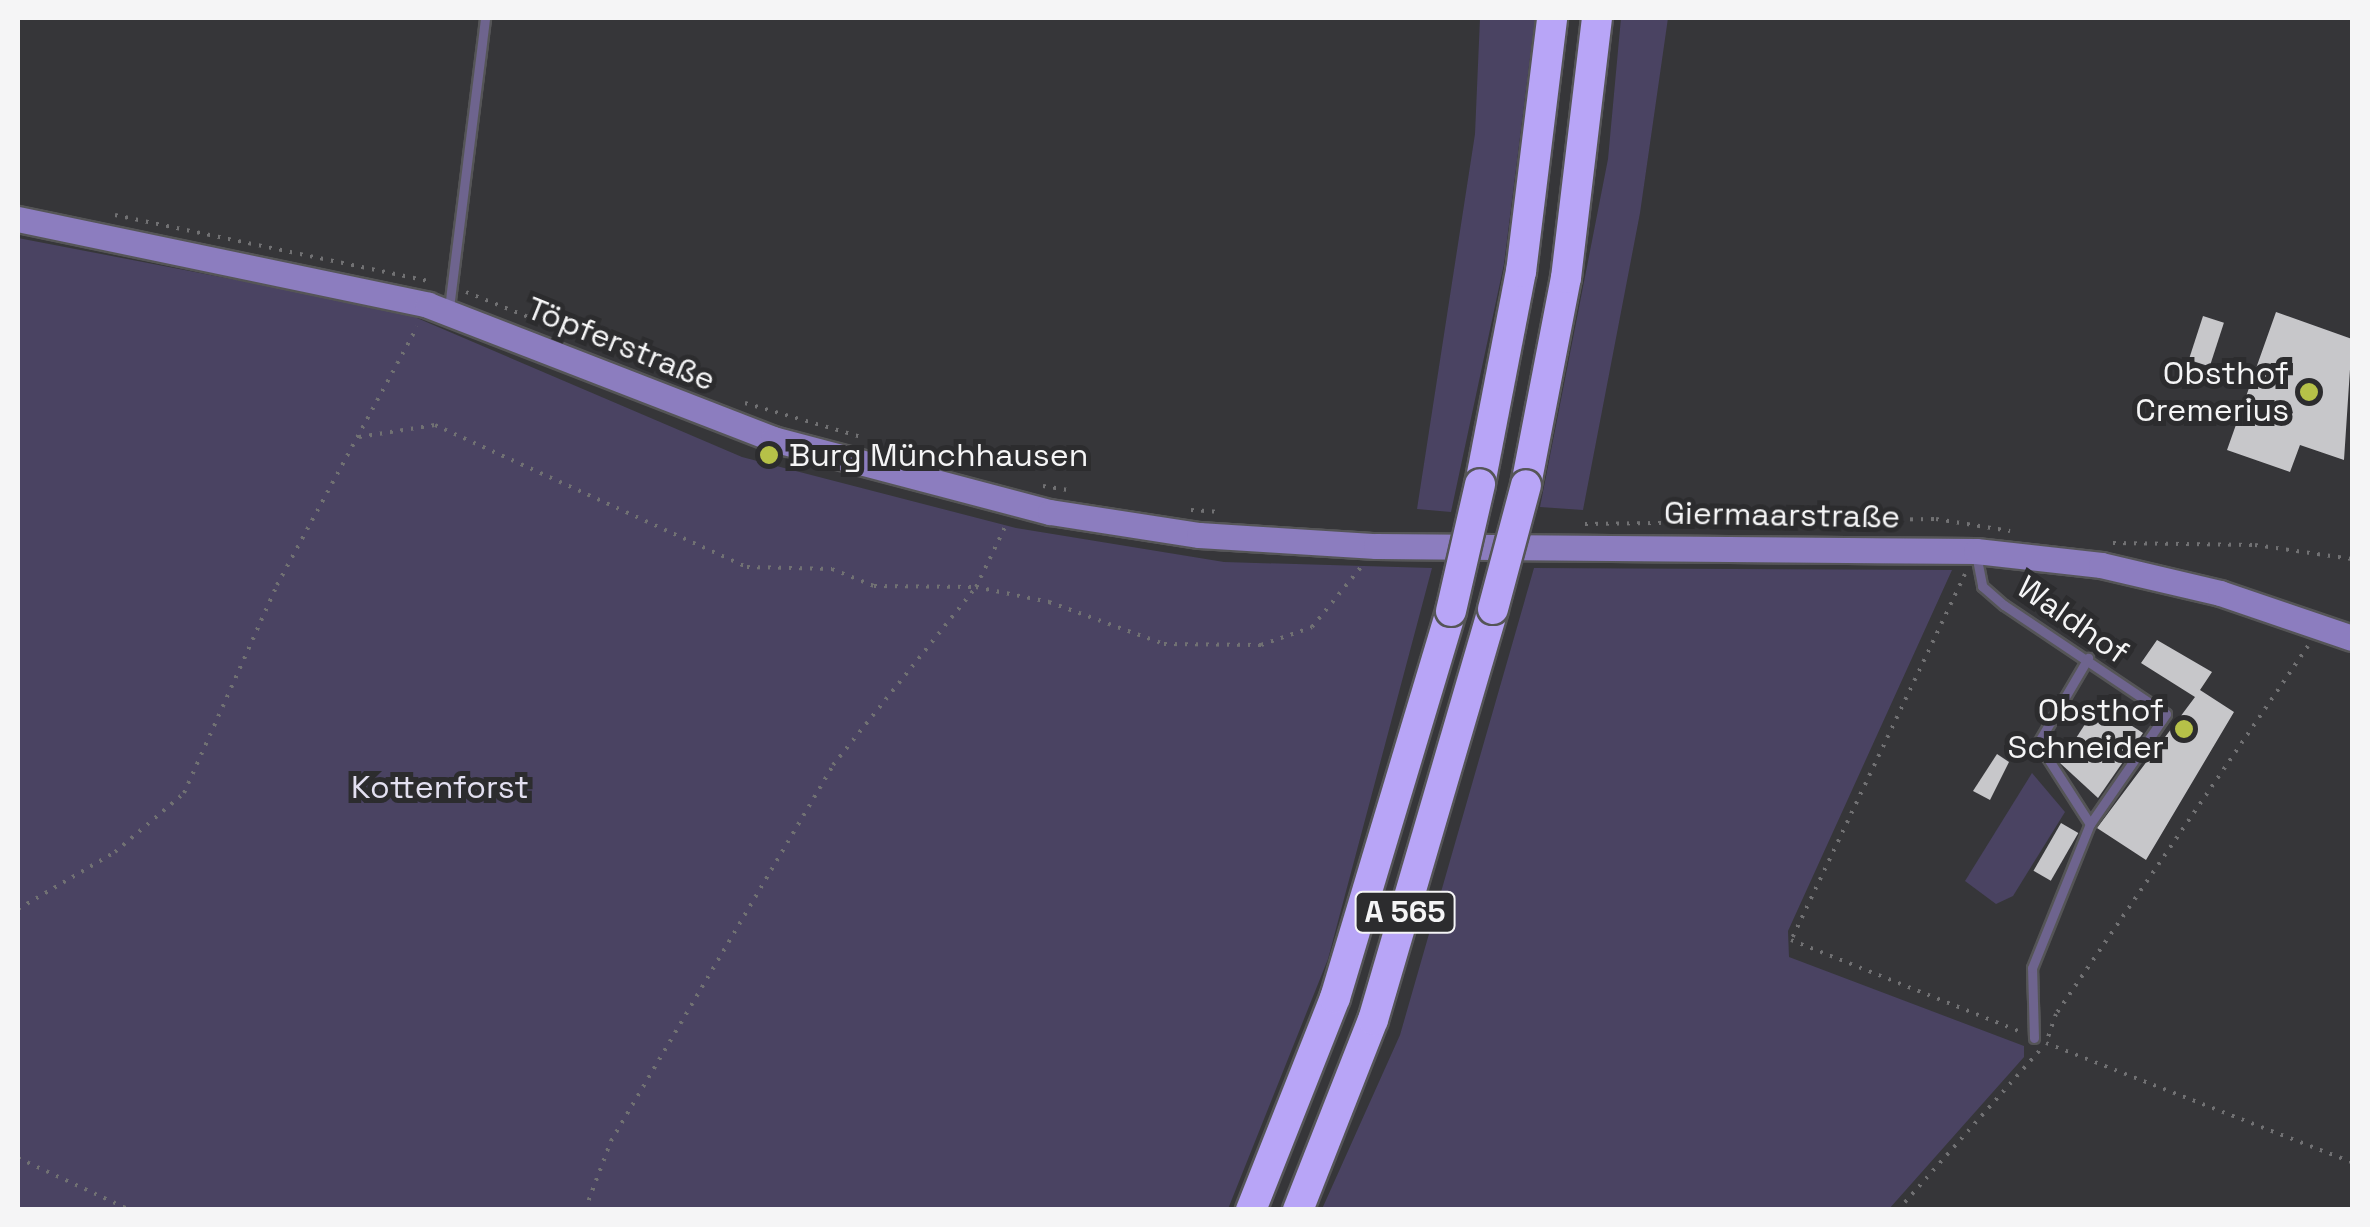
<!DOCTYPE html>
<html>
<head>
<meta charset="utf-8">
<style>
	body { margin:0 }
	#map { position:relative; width:2370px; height:1227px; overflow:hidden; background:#363639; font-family:"Space Grotesk",sans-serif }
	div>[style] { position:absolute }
	.green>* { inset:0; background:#4a4362 }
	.building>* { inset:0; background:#c7c7ca; transform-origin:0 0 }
	.path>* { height:4px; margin-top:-2px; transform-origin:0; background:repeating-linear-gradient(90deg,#717173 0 2.5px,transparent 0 10.5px) }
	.roads { filter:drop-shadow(2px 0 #555557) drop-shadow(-2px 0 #555557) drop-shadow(0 2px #555557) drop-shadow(0 -2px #555557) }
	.service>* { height:9px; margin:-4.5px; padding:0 4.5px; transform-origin:4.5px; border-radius:4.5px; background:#6e648e }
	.secondary>* { height:25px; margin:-12.5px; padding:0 12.5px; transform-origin:12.5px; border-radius:12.5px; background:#8c7dbf }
	.motorway>* { height:30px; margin:-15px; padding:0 15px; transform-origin:15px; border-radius:15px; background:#b8a5f7 }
	.bridges { filter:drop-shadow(2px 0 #555557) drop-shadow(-2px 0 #555557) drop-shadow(0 2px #555557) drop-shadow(0 -2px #555557) }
	.motorway-bridge>* { height:30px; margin:-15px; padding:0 15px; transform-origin:15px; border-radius:15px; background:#b8a5f7 }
	.dots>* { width:28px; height:28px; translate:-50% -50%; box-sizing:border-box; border:5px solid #2c2c2e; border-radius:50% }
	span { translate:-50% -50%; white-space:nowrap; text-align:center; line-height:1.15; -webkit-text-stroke:10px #2c2c2e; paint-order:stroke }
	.shield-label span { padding:2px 8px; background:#2c2c2e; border:2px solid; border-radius:8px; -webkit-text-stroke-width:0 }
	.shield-label { font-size:30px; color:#f5f5f6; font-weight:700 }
	.street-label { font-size:32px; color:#f5f5f6 }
	.poi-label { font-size:32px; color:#f5f5f6 }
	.right { translate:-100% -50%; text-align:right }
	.left { translate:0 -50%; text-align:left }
	.park-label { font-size:32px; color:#e3e0f1 }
	.frame { position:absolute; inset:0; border:20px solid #f5f5f6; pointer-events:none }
</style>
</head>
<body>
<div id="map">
	<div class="green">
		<div style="clip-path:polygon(1480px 18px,1535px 18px,1504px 264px,1451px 512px,1417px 509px,1475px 134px)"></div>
		<div style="clip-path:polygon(1621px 18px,1668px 18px,1640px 213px,1583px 510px,1540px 507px,1608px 159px)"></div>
		<div style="clip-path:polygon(18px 238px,403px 312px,742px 457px,1016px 528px,1224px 562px,1432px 568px,1328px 959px,1228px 1209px,18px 1209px)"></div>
		<div style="clip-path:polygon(1534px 568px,1952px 570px,1788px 931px,1789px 957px,2024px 1046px,2024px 1057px,1889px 1209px,1322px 1209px,1400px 1035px)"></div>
		<div style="clip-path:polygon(2032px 773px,2065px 812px,2013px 896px,1996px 904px,1965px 881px)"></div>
	</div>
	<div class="building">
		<div style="clip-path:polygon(2276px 312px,2352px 339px,2344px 460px,2300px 445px,2290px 472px,2227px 450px)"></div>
		<div style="left:2203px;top:316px;width:22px;height:46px;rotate:18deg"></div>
		<div style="clip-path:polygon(2157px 640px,2212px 672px,2200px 690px,2234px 712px,2146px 860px,2097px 828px,2195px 697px,2141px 663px)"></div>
		<div style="clip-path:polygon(2098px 704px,2143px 733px,2098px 798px,2060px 763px)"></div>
		<div style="clip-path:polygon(1997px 754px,2009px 762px,1990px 800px,1973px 791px)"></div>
		<div style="left:2061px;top:823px;width:20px;height:55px;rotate:30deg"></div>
	</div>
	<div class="path">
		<div style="left:115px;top:215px;width:325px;rotate:11.9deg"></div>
		<div style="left:466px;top:292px;width:185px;rotate:21.9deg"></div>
		<div style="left:745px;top:403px;width:125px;rotate:16.3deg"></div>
		<div style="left:359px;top:437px;width:77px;rotate:-9deg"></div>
		<div style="left:435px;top:425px;width:343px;rotate:24.5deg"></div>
		<div style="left:747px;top:567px;width:85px;rotate:1.3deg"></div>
		<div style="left:832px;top:569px;width:45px;rotate:22deg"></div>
		<div style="left:874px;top:586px;width:102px;rotate:0.6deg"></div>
		<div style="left:976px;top:587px;width:75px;rotate:11.6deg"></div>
		<div style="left:1049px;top:602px;width:122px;rotate:20.1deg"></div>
		<div style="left:1164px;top:644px;width:97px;rotate:0.6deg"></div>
		<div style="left:1261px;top:645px;width:54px;rotate:-19.4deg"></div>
		<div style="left:1312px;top:627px;width:79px;rotate:-50.7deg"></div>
		<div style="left:1043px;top:486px;width:30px;rotate:9deg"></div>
		<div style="left:1191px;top:510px;width:26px;rotate:4deg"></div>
		<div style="left:1585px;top:524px;width:351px;rotate:-0.8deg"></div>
		<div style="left:1936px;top:519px;width:75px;rotate:9.2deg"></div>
		<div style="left:2113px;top:543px;width:142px;rotate:0.8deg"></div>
		<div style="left:2255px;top:545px;width:98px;rotate:8.2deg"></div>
		<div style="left:1965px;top:574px;width:405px;rotate:115.4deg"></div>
		<div style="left:1791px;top:940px;width:245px;rotate:21.8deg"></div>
		<div style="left:2308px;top:646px;width:446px;rotate:124.4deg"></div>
		<div style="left:2056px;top:1014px;width:31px;rotate:109deg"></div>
		<div style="left:2046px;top:1043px;width:328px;rotate:21.3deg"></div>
		<div style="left:18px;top:909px;width:113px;rotate:-30.4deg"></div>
		<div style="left:115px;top:852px;width:91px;rotate:-40.5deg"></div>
		<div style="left:184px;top:793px;width:228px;rotate:-65.9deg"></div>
		<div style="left:277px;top:585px;width:294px;rotate:-61.5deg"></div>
		<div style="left:18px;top:1158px;width:123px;rotate:24.9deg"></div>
		<div style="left:585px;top:1210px;width:74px;rotate:-69.4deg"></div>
		<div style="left:611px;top:1141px;width:437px;rotate:-59.4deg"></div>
		<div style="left:833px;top:765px;width:228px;rotate:-51.2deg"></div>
		<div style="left:976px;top:587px;width:71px;rotate:-64.2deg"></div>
		<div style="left:1898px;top:1210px;width:214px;rotate:-48.4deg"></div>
	</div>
	<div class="roads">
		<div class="service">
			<div style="left:449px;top:308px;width:292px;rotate:-82.9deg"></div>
			<div style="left:1976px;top:554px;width:33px;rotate:79deg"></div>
			<div style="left:1982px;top:586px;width:29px;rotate:41deg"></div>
			<div style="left:2004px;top:605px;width:195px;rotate:33.9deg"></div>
			<div style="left:2166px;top:714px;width:134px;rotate:124.6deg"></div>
			<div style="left:2034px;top:1038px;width:70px;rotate:-91.6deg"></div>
			<div style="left:2032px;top:968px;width:155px;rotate:-68.1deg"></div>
			<div style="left:2090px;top:824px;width:96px;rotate:-122.7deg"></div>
			<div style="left:2038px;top:743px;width:99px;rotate:-59.5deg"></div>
		</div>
		<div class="secondary">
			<div style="left:18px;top:219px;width:419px;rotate:11.8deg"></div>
			<div style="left:428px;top:305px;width:370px;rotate:21.2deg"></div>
			<div style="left:773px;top:439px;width:286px;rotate:14.8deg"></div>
			<div style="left:1050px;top:512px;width:151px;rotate:8.8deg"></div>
			<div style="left:1199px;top:535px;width:177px;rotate:3.6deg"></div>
			<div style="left:1376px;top:546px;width:600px;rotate:0.48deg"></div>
			<div style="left:1976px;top:551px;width:126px;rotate:6.4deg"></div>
			<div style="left:2101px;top:565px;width:122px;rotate:13.2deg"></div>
			<div style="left:2220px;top:593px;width:139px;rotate:18.8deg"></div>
		</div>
		<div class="motorway">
			<div style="left:1480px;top:484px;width:216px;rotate:-79.1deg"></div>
			<div style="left:1521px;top:272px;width:256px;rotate:-83deg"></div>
			<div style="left:1526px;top:485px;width:211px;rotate:-79.1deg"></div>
			<div style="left:1566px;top:278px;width:262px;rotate:-83.2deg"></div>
			<div style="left:1251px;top:1210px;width:228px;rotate:-68.4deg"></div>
			<div style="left:1335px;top:998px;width:404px;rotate:-73.3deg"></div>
			<div style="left:1298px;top:1210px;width:204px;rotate:-68.5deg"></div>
			<div style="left:1373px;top:1020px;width:428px;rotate:-73.7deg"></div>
		</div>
	</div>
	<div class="bridges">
		<div class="motorway-bridge">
			<div style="left:1493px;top:609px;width:128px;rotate:-75.1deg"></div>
			<div style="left:1451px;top:611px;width:130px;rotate:-77.1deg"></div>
		</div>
	</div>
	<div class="dots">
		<div style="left:2309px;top:392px;background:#b6c148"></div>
		<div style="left:769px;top:455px;background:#b6c148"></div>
		<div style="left:2184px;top:729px;background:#b6c148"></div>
	</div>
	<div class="shield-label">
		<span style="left:1405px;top:912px">A 565</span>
	</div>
	<div class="street-label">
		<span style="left:621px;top:344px;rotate:22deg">Töpferstraße</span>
		<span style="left:1782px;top:515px;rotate:1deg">Giermaarstraße</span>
		<span style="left:2073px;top:620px;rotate:35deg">Waldhof</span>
	</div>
	<div class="poi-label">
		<span class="right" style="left:2289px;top:392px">Obsthof<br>Cremerius</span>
		<span class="left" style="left:789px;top:455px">Burg Münchhausen</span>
		<span class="right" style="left:2164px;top:729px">Obsthof<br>Schneider</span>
	</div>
	<div class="park-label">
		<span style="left:440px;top:787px">Kottenforst</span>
	</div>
	<div class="frame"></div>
</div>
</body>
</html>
